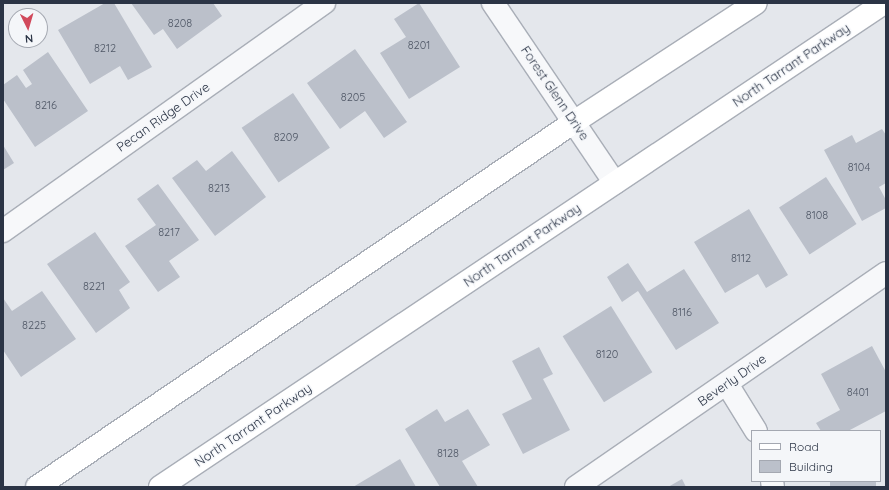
<!DOCTYPE html>
<html>
<head>
<meta charset="utf-8">
<style>
	body { margin:0 }
	#map { position:relative; width:889px; height:490px; overflow:hidden; background:#e4e7ec; font-family:Quicksand,sans-serif }
	div>[style] { position:absolute }
	.building>* { inset:0; background:#bbc0ca; transform-origin:0 0 }
	.roads { filter:drop-shadow(1px 0 #a9aeb7) drop-shadow(-1px 0 #a9aeb7) drop-shadow(0 1px #a9aeb7) drop-shadow(0 -1px #a9aeb7) }
	.minor>* { height:22px; margin:-11px; padding:0 11px; transform-origin:11px; border-radius:11px; background:#f7f8fa }
	.primary>* { height:22px; margin:-11px; padding:0 11px; transform-origin:11px; border-radius:11px; background:#fff }
	span { translate:-50% -50%; white-space:nowrap; text-align:center; line-height:1.15; -webkit-text-stroke:3px #f4f6f9; paint-order:stroke }
	.number-label { font-size:11px; color:#4f5766 }
	.number-label span { -webkit-text-stroke-width:0 }
	.street-label { font-size:13px; color:#2b3445 }
	.frame { position:absolute; inset:0; border:4px solid #2b3445; pointer-events:none }
	.legend { position:absolute; left:751px; top:430px; width:130px; height:52px; box-sizing:border-box; background:#f4f6f9; border:1px solid #a4a8b1; margin:0; padding:5px 7px; list-style:none; font-size:12px; color:#2b3445 }
	.legend li { display:flex; align-items:center; gap:8px; height:20px }
	.legend b { width:20px; border:1px solid #a4a8b1 }
	.north { position:absolute; left:8px; top:8px; width:40px; height:40px; box-sizing:border-box; background:#f4f6f9; border:1px solid #a4a8b1; border-radius:50%; rotate:175deg; font-size:11px; font-weight:700; line-height:16px; text-align:center; color:#2b3445 }
	.north::after { content:''; display:block; margin:auto; width:14px; height:18px; background:#d1495b; clip-path:polygon(50% 0,100% 100%,50% 72%,0 100%) }
</style>
</head>
<body>
<div id="map">
	<div class="building">
		<div style="clip-path:polygon(105px 3px,114px 3px,152px 67px,128px 80px,120px 66px,90px 84px,58px 30px)"></div>
		<div style="clip-path:polygon(131px 3px,213px 3px,222px 16px,177px 49px,163px 29px,154px 35px)"></div>
		<div style="clip-path:polygon(419px 3px,460px 67px,409px 99px,380px 53px,406px 37px,394px 19px)"></div>
		<div style="clip-path:polygon(355px 49px,407px 122px,384px 138px,365px 111px,340px 129px,307px 83px)"></div>
		<div style="clip-path:polygon(48px 52px,88px 111px,35px 147px,3px 99px,3px 85px,17px 75px,26px 88px,32px 84px,23px 70px)"></div>
		<div style="left:293px;top:93px;width:66px;height:62px;rotate:56deg"></div>
		<div style="clip-path:polygon(882px 129px,886px 135px,886px 183px,879px 187px,886px 200px,886px 208px,862px 221px,824px 150px,852px 135px,856px 143px)"></div>
		<div style="clip-path:polygon(3px 145px,14px 163px,3px 170px)"></div>
		<div style="clip-path:polygon(232px 151px,266px 197px,215px 236px,172px 178px,197px 160px,206px 171px)"></div>
		<div style="left:826px;top:177px;width:56px;height:56px;rotate:57deg"></div>
		<div style="clip-path:polygon(158px 184px,199px 240px,169px 261px,180px 277px,158px 292px,125px 246px,156px 225px,137px 199px)"></div>
		<div style="clip-path:polygon(749px 209px,788px 275px,766px 288px,758px 274px,725px 293px,694px 242px)"></div>
		<div style="clip-path:polygon(95px 232px,130px 282px,119px 290px,130px 308px,96px 333px,47px 264px)"></div>
		<div style="clip-path:polygon(628px 263px,647px 292px,684px 269px,719px 323px,676px 350px,638px 291px,622px 302px,607px 277px)"></div>
		<div style="clip-path:polygon(42px 291px,76px 339px,21px 377px,3px 350px,3px 298px,12px 311px)"></div>
		<div style="left:611px;top:306px;width:78px;height:57px;rotate:58deg"></div>
		<div style="clip-path:polygon(872px 346px,886px 372px,886px 411px,848px 431px,821px 431px,816px 423px,840px 410px,821px 374px)"></div>
		<div style="clip-path:polygon(539px 347px,553px 374px,543px 379px,570px 430px,523px 454px,502px 414px,532px 399px,512px 361px)"></div>
		<div style="clip-path:polygon(437px 409px,445px 422px,468px 409px,490px 445px,462px 461px,478px 487px,440px 487px,405px 429px)"></div>
		<div style="clip-path:polygon(400px 459px,416px 487px,353px 487px)"></div>
		<div style="clip-path:polygon(682px 479px,686px 487px,668px 487px)"></div>
		<div style="left:830px;top:481px;width:46px;height:6px"></div>
	</div>
	<div class="roads">
		<div class="minor">
			<div style="left:493px;top:3px;width:217px;rotate:55.9deg"></div>
			<div style="left:3px;top:231px;width:394px;rotate:-35.4deg"></div>
			<div style="left:727px;top:384px;width:55px;rotate:58.3deg"></div>
			<div style="left:772px;top:481px;width:6px;rotate:81deg"></div>
			<div style="left:576px;top:487px;width:377px;rotate:-34.6deg"></div>
		</div>
		<div class="primary">
			<div style="left:37px;top:487px;width:649px;rotate:-34.2deg"></div>
			<div style="left:574px;top:122px;width:217px;rotate:-33.2deg"></div>
			<div style="left:160px;top:487px;width:871px;rotate:-33.76deg"></div>
		</div>
	</div>
	<div class="number-label">
		<span style="left:180px;top:23px">8208</span>
		<span style="left:419px;top:45px">8201</span>
		<span style="left:105px;top:48px">8212</span>
		<span style="left:353px;top:97px">8205</span>
		<span style="left:46px;top:105px">8216</span>
		<span style="left:286px;top:137px">8209</span>
		<span style="left:859px;top:167px">8104</span>
		<span style="left:219px;top:188px">8213</span>
		<span style="left:817px;top:215px">8108</span>
		<span style="left:169px;top:232px">8217</span>
		<span style="left:741px;top:258px">8112</span>
		<span style="left:94px;top:286px">8221</span>
		<span style="left:682px;top:312px">8116</span>
		<span style="left:34px;top:325px">8225</span>
		<span style="left:607px;top:354px">8120</span>
		<span style="left:858px;top:392px">8401</span>
		<span style="left:448px;top:453px">8128</span>
	</div>
	<div class="street-label">
		<span style="left:791px;top:65px;rotate:-34deg">North Tarrant Parkway</span>
		<span style="left:555px;top:93px;rotate:56deg">Forest Glenn Drive</span>
		<span style="left:163px;top:117px;rotate:-35deg">Pecan Ridge Drive</span>
		<span style="left:522px;top:245px;rotate:-34deg">North Tarrant Parkway</span>
		<span style="left:732px;top:380px;rotate:-35deg">Beverly Drive</span>
		<span style="left:253px;top:425px;rotate:-34deg">North Tarrant Parkway</span>
	</div>
	<div class="frame"></div>
	<ul class="legend">
	<li><b style="height:5px;background:#fff"></b>Road</li>
	<li><b style="height:11px;background:#bbc0ca"></b>Building</li>
	</ul>
	<div class="north">N</div>
</div>
</body>
</html>
